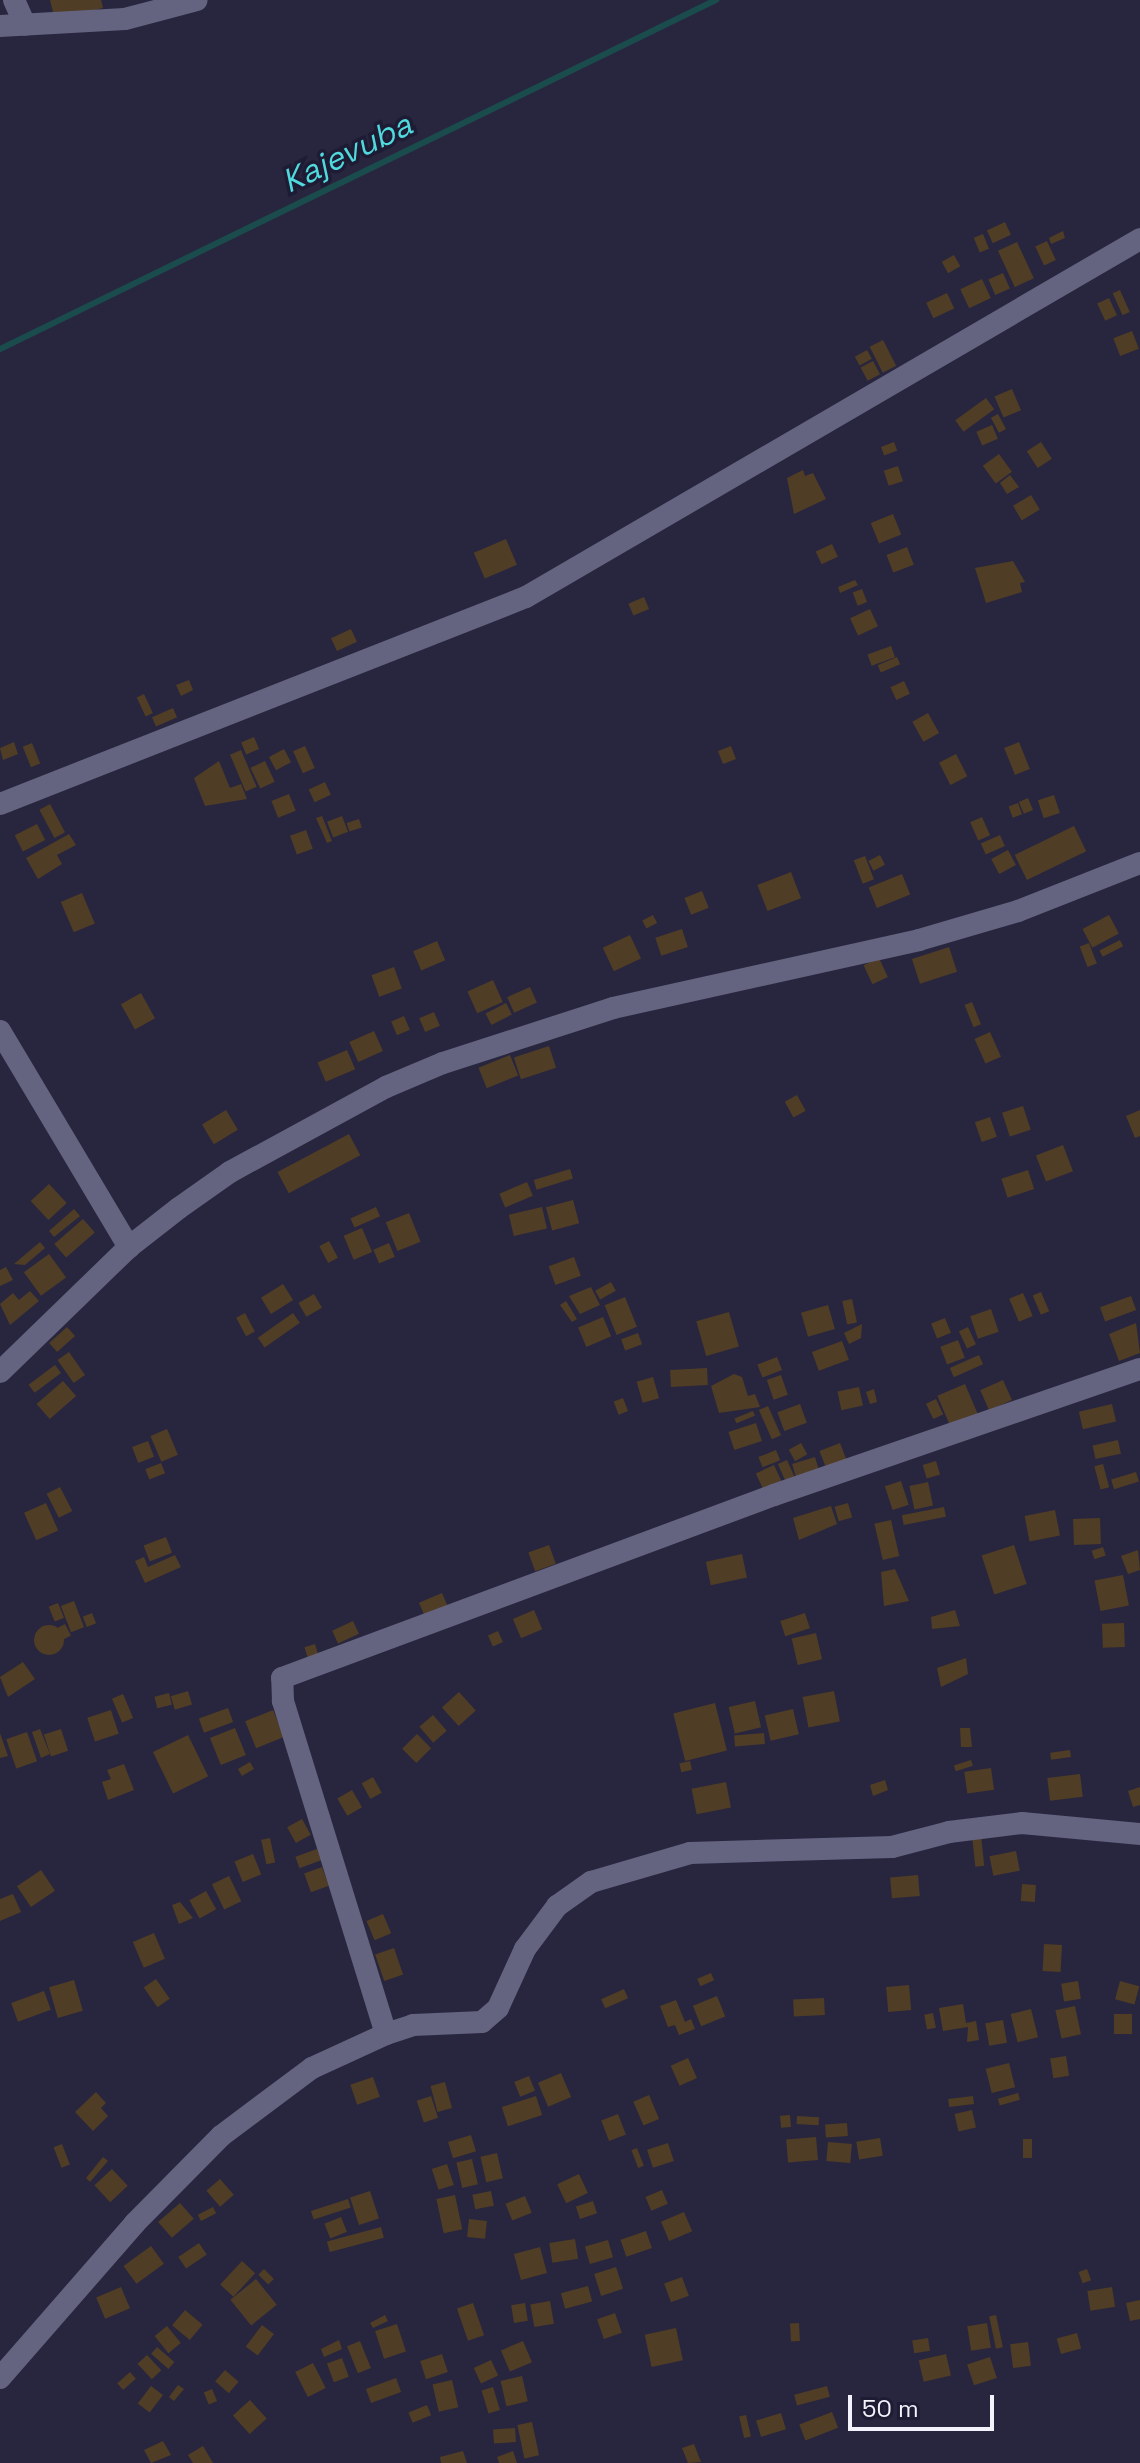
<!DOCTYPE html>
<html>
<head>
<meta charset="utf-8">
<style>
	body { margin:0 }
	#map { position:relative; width:1140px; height:2463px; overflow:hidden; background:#28263e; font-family:"Space Grotesk",sans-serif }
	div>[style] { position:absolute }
	.stream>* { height:6px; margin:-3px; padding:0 3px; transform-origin:3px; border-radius:3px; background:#1b4c4d }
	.building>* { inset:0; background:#503d25; transform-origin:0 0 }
	.round { border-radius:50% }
	.minor>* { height:22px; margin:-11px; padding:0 11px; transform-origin:11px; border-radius:11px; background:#646380 }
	span { translate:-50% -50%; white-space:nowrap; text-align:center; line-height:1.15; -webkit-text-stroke:7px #1e1c34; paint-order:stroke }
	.water-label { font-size:32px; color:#50dadd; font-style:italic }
	.scale { position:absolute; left:848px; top:2395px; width:146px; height:36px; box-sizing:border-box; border:4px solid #f3f3fd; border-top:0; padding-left:10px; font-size:24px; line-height:28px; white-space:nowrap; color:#f3f3fd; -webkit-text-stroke:6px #1e1c34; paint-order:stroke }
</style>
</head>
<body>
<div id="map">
	<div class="stream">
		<div style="left:0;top:349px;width:797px;rotate:-25.99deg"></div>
	</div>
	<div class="building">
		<div style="clip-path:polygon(50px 0,101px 0,103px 8px,55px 20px)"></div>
		<div style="left:1005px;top:222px;width:14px;height:20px;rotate:65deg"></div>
		<div style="clip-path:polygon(1063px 231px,1065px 238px,1051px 244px,1049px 238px)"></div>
		<div style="left:983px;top:234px;width:16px;height:10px;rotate:68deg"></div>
		<div style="left:1047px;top:241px;width:21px;height:13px;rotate:65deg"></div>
		<div style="left:1017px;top:242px;width:40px;height:21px;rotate:65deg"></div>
		<div style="left:954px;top:255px;width:13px;height:14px;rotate:61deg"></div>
		<div style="left:1003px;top:273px;width:17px;height:16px;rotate:66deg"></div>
		<div style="left:982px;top:279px;width:21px;height:24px;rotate:65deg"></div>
		<div style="left:1120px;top:290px;width:24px;height:8px;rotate:66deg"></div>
		<div style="left:947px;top:293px;width:17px;height:23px;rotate:65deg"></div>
		<div style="left:1109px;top:298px;width:19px;height:13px;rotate:65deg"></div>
		<div style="left:1132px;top:331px;width:19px;height:20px;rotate:69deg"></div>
		<div style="left:883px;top:340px;width:29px;height:15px;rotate:63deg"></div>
		<div style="left:867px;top:350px;width:10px;height:14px;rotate:61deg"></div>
		<div style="left:873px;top:361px;width:15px;height:14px;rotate:62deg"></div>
		<div style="left:1012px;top:389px;width:23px;height:19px;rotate:67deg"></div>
		<div style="left:986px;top:398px;width:14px;height:38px;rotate:54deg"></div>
		<div style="left:998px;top:414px;width:17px;height:8px;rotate:62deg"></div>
		<div style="left:992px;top:425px;width:15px;height:17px;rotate:67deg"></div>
		<div style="left:894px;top:442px;width:9px;height:14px;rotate:69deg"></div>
		<div style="left:1041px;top:442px;width:20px;height:17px;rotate:57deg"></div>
		<div style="left:999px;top:454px;width:22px;height:20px;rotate:54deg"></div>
		<div style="left:898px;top:466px;width:16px;height:15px;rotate:72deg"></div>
		<div style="clip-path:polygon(803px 470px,805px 476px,813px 473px,826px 499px,794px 514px,787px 478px)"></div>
		<div style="clip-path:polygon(1010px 475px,1019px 487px,1007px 494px,1000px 483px)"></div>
		<div style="left:1031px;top:495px;width:17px;height:21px;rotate:59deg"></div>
		<div style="left:893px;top:514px;width:22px;height:24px;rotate:68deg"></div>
		<div style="left:506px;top:539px;width:28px;height:35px;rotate:67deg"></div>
		<div style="left:832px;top:544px;width:14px;height:18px;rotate:65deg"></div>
		<div style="left:907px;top:547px;width:19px;height:22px;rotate:69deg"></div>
		<div style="clip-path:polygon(1013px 561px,1025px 582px,1020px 583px,1022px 592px,986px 603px,975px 568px)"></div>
		<div style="clip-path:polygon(855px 580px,858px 585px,840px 593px,838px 587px)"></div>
		<div style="left:862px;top:589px;width:14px;height:10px;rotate:69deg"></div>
		<div style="left:644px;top:597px;width:13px;height:17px;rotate:67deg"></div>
		<div style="left:870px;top:609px;width:19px;height:22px;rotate:65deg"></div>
		<div style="left:351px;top:629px;width:14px;height:22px;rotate:65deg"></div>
		<div style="left:891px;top:646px;width:12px;height:25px;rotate:70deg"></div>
		<div style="left:897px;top:657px;width:8px;height:21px;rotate:67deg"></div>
		<div style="clip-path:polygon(189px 680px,193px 690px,181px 696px,176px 685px)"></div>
		<div style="left:904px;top:681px;width:14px;height:15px;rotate:65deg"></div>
		<div style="left:144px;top:694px;width:21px;height:8px;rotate:65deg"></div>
		<div style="left:173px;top:708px;width:10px;height:23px;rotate:66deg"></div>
		<div style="left:928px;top:713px;width:23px;height:18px;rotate:61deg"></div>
		<div style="left:254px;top:737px;width:13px;height:14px;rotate:67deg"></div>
		<div style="clip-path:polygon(14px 742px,18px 754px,3px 760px,0 748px)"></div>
		<div style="left:1019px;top:742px;width:29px;height:16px;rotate:68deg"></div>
		<div style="left:32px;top:743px;width:22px;height:10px;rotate:68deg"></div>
		<div style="left:305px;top:746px;width:24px;height:13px;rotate:66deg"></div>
		<div style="left:731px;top:746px;width:14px;height:14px;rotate:69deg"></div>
		<div style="left:284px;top:749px;width:15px;height:17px;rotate:62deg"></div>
		<div style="left:241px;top:750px;width:40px;height:12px;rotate:67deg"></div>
		<div style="left:956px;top:754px;width:25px;height:19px;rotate:63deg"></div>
		<div style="clip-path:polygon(219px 761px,230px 788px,241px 784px,247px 799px,205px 806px,194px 778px)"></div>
		<div style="left:265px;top:761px;width:23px;height:16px;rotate:65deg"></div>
		<div style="left:325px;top:782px;width:14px;height:18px;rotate:65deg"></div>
		<div style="left:289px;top:794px;width:18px;height:19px;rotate:68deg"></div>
		<div style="left:1054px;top:795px;width:19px;height:17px;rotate:72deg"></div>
		<div style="left:1028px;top:798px;width:13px;height:10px;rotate:67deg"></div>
		<div style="left:1018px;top:803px;width:12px;height:10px;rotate:70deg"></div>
		<div style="left:50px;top:804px;width:32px;height:12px;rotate:62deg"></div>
		<div style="clip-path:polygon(322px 816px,332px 841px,327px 843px,316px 818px)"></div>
		<div style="left:342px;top:816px;width:17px;height:16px;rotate:69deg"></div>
		<div style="left:982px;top:817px;width:20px;height:13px;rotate:66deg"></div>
		<div style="left:359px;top:819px;width:9px;height:13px;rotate:72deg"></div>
		<div style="left:37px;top:824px;width:18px;height:25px;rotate:63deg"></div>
		<div style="left:1074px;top:826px;width:28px;height:66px;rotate:64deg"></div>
		<div style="left:306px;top:830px;width:20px;height:17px;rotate:70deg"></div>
		<div style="clip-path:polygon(69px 834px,76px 845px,57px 855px,62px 864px,38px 879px,26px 858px)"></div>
		<div style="left:1000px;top:835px;width:12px;height:21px;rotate:66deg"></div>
		<div style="left:1008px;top:850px;width:17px;height:19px;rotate:62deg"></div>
		<div style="left:880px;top:855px;width:11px;height:13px;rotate:63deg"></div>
		<div style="left:865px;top:856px;width:25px;height:12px;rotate:69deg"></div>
		<div style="left:791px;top:872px;width:28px;height:36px;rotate:69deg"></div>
		<div style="left:902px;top:874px;width:22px;height:36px;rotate:68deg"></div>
		<div style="left:702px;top:891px;width:18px;height:19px;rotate:68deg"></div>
		<div style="left:82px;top:893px;width:33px;height:23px;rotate:67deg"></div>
		<div style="left:653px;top:915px;width:9px;height:12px;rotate:63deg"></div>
		<div style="left:1109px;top:915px;width:21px;height:30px;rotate:62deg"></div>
		<div style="left:682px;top:929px;width:19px;height:28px;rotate:72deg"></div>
		<div style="left:630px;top:935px;width:26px;height:30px;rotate:65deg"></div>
		<div style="left:1120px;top:940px;width:7px;height:23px;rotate:63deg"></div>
		<div style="left:437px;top:941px;width:21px;height:26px;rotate:67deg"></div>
		<div style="left:1089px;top:943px;width:22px;height:10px;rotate:69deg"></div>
		<div style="left:949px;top:947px;width:26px;height:39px;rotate:72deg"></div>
		<div style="left:879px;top:958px;width:21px;height:17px;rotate:65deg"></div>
		<div style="left:394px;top:967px;width:23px;height:24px;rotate:70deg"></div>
		<div style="left:493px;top:980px;width:24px;height:28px;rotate:66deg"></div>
		<div style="left:530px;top:987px;width:17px;height:25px;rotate:66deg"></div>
		<div style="left:141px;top:993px;width:29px;height:23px;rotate:61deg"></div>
		<div style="left:972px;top:1002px;width:24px;height:8px;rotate:68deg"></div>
		<div style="left:506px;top:1003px;width:13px;height:23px;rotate:63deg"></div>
		<div style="left:434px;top:1012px;width:15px;height:16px;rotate:67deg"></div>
		<div style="left:404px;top:1016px;width:15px;height:14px;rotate:67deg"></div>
		<div style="left:374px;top:1031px;width:22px;height:27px;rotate:66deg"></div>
		<div style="left:990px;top:1032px;width:27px;height:17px;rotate:66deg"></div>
		<div style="left:549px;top:1046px;width:23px;height:37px;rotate:72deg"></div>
		<div style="left:347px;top:1050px;width:21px;height:32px;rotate:67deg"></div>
		<div style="left:510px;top:1055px;width:22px;height:34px;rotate:68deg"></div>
		<div style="left:797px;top:1095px;width:18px;height:14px;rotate:61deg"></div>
		<div style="left:1023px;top:1106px;width:25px;height:22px;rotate:72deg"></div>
		<div style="left:226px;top:1110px;width:23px;height:28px;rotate:59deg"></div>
		<div style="clip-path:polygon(1140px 1110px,1140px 1136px,1135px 1138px,1126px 1116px)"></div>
		<div style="left:990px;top:1117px;width:21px;height:16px;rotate:71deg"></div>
		<div style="left:349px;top:1134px;width:24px;height:81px;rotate:62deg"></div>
		<div style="left:1063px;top:1145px;width:28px;height:29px;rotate:69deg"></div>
		<div style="left:570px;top:1169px;width:10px;height:38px;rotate:73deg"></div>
		<div style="left:1028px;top:1170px;width:20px;height:28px;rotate:72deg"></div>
		<div style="left:527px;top:1182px;width:15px;height:30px;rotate:67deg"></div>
		<div style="left:49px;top:1184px;width:26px;height:25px;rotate:47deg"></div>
		<div style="left:573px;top:1200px;width:24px;height:28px;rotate:75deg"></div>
		<div style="left:376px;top:1207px;width:10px;height:28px;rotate:66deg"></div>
		<div style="left:542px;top:1207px;width:22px;height:34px;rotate:77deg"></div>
		<div style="clip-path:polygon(74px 1209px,80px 1216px,54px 1237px,49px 1231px)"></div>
		<div style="left:409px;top:1213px;width:31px;height:25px;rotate:68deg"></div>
		<div style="left:83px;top:1219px;width:18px;height:38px;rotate:49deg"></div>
		<div style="left:362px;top:1228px;width:26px;height:20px;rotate:67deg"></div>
		<div style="left:329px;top:1241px;width:19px;height:11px;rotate:62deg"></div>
		<div style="clip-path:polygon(40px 1242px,45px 1248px,25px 1265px,14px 1264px)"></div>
		<div style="left:389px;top:1243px;width:15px;height:17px;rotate:67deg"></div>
		<div style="left:49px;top:1254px;width:29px;height:31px;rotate:54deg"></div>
		<div style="left:574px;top:1257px;width:20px;height:27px;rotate:70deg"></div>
		<div style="clip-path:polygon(6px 1267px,13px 1280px,0 1286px,0 1270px)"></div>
		<div style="left:611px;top:1282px;width:10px;height:18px;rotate:61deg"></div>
		<div style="left:283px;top:1284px;width:19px;height:26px;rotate:58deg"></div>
		<div style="clip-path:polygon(591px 1287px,600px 1305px,580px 1314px,569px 1296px)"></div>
		<div style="clip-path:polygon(30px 1291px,39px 1301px,10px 1325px,0 1304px,13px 1293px,19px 1300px)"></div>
		<div style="left:1041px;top:1292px;width:21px;height:9px;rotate:67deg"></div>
		<div style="left:1023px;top:1293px;width:25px;height:15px;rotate:67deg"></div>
		<div style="left:314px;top:1294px;width:16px;height:18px;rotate:60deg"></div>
		<div style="left:1131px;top:1296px;width:15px;height:33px;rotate:70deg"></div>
		<div style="left:625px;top:1297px;width:32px;height:22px;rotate:68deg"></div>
		<div style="left:852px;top:1299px;width:24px;height:10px;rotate:78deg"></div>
		<div style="clip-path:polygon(566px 1301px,577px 1319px,572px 1322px,560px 1305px)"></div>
		<div style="left:828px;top:1305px;width:25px;height:28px;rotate:74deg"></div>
		<div style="left:991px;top:1309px;width:24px;height:22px;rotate:71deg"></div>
		<div style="left:729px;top:1312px;width:36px;height:34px;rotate:74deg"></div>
		<div style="left:245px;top:1313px;width:21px;height:10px;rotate:62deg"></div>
		<div style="left:293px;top:1313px;width:12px;height:43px;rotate:55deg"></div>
		<div style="left:603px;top:1317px;width:21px;height:27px;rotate:67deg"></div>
		<div style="left:945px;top:1318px;width:16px;height:15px;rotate:68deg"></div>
		<div style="clip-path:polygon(1136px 1323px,1140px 1353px,1119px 1361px,1109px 1334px)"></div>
		<div style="clip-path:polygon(862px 1324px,861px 1338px,849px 1344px,844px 1333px)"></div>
		<div style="left:67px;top:1327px;width:12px;height:24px;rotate:48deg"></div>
		<div style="left:968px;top:1327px;width:19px;height:10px;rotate:65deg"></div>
		<div style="left:638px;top:1333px;width:12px;height:18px;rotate:70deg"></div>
		<div style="left:958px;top:1340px;width:19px;height:19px;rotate:69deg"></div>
		<div style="left:842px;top:1341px;width:20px;height:32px;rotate:70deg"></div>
		<div style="left:69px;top:1352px;width:28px;height:14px;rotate:55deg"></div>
		<div style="left:979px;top:1355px;width:10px;height:32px;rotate:66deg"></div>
		<div style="left:777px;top:1357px;width:14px;height:21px;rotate:69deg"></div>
		<div style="left:55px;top:1365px;width:10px;height:33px;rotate:53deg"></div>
		<div style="left:707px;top:1368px;width:17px;height:37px;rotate:87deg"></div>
		<div style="clip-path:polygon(734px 1374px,742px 1377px,748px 1396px,755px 1394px,760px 1407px,719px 1413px,711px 1386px)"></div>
		<div style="left:781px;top:1375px;width:21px;height:15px;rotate:71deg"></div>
		<div style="left:653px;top:1377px;width:22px;height:17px;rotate:74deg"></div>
		<div style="left:1003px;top:1380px;width:22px;height:25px;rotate:66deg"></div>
		<div style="left:63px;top:1381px;width:20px;height:35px;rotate:49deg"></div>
		<div style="left:965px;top:1384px;width:34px;height:30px;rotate:67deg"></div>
		<div style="left:859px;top:1387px;width:19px;height:22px;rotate:78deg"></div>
		<div style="clip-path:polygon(874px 1389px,877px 1402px,870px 1404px,866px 1392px)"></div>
		<div style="left:623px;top:1398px;width:14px;height:10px;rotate:69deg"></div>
		<div style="left:936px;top:1399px;width:17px;height:11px;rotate:65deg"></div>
		<div style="left:800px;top:1404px;width:20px;height:24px;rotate:70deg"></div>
		<div style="left:1112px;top:1404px;width:18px;height:34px;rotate:77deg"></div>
		<div style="left:768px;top:1406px;width:32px;height:10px;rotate:66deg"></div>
		<div style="left:753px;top:1411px;width:5px;height:20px;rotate:68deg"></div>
		<div style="left:756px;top:1423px;width:19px;height:29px;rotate:72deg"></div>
		<div style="left:167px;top:1429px;width:28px;height:18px;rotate:67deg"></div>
		<div style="left:1118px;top:1440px;width:14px;height:26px;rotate:78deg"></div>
		<div style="left:148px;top:1441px;width:17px;height:17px;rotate:69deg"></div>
		<div style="left:801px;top:1443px;width:13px;height:14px;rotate:61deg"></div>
		<div style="left:840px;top:1443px;width:19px;height:22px;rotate:69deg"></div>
		<div style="left:776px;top:1450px;width:11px;height:19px;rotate:68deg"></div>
		<div style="left:815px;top:1457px;width:14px;height:24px;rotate:73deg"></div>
		<div style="left:787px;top:1460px;width:20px;height:10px;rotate:66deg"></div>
		<div style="left:936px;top:1461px;width:14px;height:14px;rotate:73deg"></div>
		<div style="left:161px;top:1463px;width:11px;height:17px;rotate:68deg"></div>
		<div style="left:1103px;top:1464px;width:24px;height:9px;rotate:75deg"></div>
		<div style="left:774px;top:1465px;width:19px;height:20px;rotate:65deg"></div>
		<div style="left:1136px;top:1472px;width:10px;height:26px;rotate:73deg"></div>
		<div style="left:901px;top:1481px;width:25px;height:17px;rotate:72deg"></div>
		<div style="left:928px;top:1482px;width:24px;height:19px;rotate:78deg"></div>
		<div style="left:60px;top:1487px;width:27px;height:15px;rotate:63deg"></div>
		<div style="left:46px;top:1503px;width:30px;height:24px;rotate:66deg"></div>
		<div style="left:848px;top:1503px;width:15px;height:14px;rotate:74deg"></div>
		<div style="clip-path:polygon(831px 1506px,837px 1524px,799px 1540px,793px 1518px)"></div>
		<div style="left:944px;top:1507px;width:10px;height:43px;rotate:79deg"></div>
		<div style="left:1055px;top:1510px;width:26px;height:31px;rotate:79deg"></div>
		<div style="left:1100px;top:1518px;width:26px;height:27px;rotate:88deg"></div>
		<div style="left:891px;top:1520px;width:37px;height:17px;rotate:77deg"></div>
		<div style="left:166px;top:1537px;width:17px;height:24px;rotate:69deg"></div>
		<div style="left:549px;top:1545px;width:20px;height:22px;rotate:70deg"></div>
		<div style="left:1014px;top:1545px;width:41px;height:34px;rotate:72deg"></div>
		<div style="left:1103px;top:1547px;width:9px;height:12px;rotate:72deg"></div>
		<div style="clip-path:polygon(1138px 1550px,1140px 1570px,1128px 1574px,1121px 1556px)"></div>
		<div style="left:742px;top:1554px;width:24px;height:37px;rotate:78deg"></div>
		<div style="clip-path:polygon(175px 1555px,181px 1567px,145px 1583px,135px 1561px,144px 1557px,148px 1567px)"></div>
		<div style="clip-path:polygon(895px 1569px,909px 1601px,884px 1606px,881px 1572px)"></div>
		<div style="left:1123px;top:1575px;width:31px;height:29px;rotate:79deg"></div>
		<div style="left:442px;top:1593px;width:15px;height:25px;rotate:67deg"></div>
		<div style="left:74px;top:1601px;width:28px;height:14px;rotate:69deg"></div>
		<div style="left:58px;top:1603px;width:16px;height:10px;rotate:68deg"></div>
		<div style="left:534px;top:1610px;width:21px;height:23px;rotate:67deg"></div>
		<div style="clip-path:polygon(955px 1610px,960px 1626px,932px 1629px,931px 1617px)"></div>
		<div style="left:92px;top:1613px;width:11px;height:10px;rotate:68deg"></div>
		<div style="left:805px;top:1613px;width:16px;height:26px;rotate:72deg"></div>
		<div style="left:353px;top:1621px;width:14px;height:23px;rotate:65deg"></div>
		<div style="left:1124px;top:1623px;width:24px;height:22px;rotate:88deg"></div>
		<div style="left:65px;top:1624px;width:13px;height:8px;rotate:63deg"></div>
		<div class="round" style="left:34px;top:1625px;width:30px;height:30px"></div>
		<div style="left:498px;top:1631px;width:12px;height:11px;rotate:66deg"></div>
		<div style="left:816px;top:1633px;width:27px;height:25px;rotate:77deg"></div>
		<div style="left:315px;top:1644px;width:14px;height:11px;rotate:73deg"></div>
		<div style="clip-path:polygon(966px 1658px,968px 1674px,941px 1687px,937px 1668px)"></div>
		<div style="clip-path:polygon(23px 1662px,35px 1679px,8px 1697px,0 1677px)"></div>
		<div style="left:188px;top:1691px;width:14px;height:18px;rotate:73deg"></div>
		<div style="left:834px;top:1691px;width:31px;height:32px;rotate:79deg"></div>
		<div style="left:459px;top:1692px;width:25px;height:23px;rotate:48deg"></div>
		<div style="left:169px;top:1693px;width:12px;height:15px;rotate:76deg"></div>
		<div style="left:123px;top:1694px;width:26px;height:12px;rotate:67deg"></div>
		<div style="left:755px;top:1701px;width:27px;height:27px;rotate:77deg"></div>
		<div style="left:715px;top:1703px;width:49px;height:43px;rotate:76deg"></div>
		<div style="left:228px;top:1708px;width:15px;height:31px;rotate:70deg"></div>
		<div style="left:793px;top:1709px;width:26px;height:29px;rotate:77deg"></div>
		<div style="left:111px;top:1710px;width:25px;height:25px;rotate:72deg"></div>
		<div style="left:273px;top:1710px;width:29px;height:30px;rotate:68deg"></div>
		<div style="left:433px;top:1715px;width:21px;height:18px;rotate:49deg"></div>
		<div style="left:235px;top:1728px;width:29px;height:27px;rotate:68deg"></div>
		<div style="clip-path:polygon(960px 1728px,970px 1728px,972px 1747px,961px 1747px)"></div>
		<div style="clip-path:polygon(40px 1729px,50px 1754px,41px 1758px,32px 1732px)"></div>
		<div style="left:61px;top:1729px;width:23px;height:18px;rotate:72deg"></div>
		<div style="left:27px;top:1732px;width:31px;height:22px;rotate:71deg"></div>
		<div style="clip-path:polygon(0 1733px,8px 1756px,0 1758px)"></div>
		<div style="left:764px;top:1733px;width:11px;height:30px;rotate:85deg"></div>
		<div style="left:417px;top:1734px;width:20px;height:21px;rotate:45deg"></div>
		<div style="left:188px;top:1735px;width:46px;height:39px;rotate:64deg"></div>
		<div style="left:1070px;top:1750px;width:7px;height:20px;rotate:82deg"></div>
		<div style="left:971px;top:1760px;width:6px;height:18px;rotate:72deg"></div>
		<div style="left:690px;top:1761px;width:9px;height:11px;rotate:77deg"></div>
		<div style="left:250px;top:1762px;width:8px;height:14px;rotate:60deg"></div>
		<div style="clip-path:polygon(124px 1764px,134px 1790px,108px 1800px,102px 1782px,111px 1779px,107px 1770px)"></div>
		<div style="left:991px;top:1768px;width:22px;height:27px;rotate:82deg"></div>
		<div style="left:1080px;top:1774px;width:23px;height:33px;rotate:83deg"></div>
		<div style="left:373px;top:1777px;width:18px;height:13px;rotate:61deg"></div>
		<div style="clip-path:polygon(885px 1780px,888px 1790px,873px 1796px,870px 1785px)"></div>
		<div style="left:726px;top:1782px;width:26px;height:35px;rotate:79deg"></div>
		<div style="clip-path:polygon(1140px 1787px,1140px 1805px,1133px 1807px,1128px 1791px)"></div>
		<div style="left:352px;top:1790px;width:20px;height:17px;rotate:60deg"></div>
		<div style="left:302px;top:1819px;width:18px;height:17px;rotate:61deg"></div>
		<div style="left:981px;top:1835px;width:31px;height:9px;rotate:84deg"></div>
		<div style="left:270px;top:1838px;width:25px;height:9px;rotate:78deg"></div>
		<div style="left:317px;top:1849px;width:12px;height:23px;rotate:70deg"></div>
		<div style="left:1016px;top:1851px;width:20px;height:27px;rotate:79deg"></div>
		<div style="left:253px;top:1854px;width:22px;height:20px;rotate:68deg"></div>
		<div style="left:322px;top:1867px;width:20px;height:19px;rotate:70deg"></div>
		<div style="left:41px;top:1870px;width:25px;height:29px;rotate:56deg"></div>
		<div style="left:918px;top:1875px;width:21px;height:28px;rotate:85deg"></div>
		<div style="left:229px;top:1876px;width:28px;height:19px;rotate:64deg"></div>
		<div style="left:1022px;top:1884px;width:14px;height:17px;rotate:4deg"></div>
		<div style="left:206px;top:1891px;width:21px;height:19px;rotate:61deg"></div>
		<div style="clip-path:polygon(13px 1894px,21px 1912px,0 1921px,0 1899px)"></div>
		<div style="clip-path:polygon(180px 1902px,193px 1918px,179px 1924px,172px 1905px)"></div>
		<div style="left:383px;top:1914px;width:21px;height:18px;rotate:67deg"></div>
		<div style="left:154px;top:1933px;width:28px;height:23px;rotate:67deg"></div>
		<div style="left:1044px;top:1944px;width:18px;height:27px;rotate:3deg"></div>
		<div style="left:394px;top:1948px;width:28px;height:20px;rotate:71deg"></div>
		<div style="left:711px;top:1973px;width:8px;height:15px;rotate:67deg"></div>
		<div style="left:156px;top:1979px;width:24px;height:15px;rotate:55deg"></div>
		<div style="left:74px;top:1980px;width:32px;height:26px;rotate:74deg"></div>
		<div style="left:1078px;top:1981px;width:18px;height:17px;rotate:81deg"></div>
		<div style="left:1120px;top:1981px;width:20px;height:19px;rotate:15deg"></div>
		<div style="left:909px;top:1985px;width:25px;height:23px;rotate:85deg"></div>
		<div style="left:624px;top:1989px;width:10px;height:25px;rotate:66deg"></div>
		<div style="left:44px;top:1991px;width:20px;height:35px;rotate:70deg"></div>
		<div style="left:717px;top:1996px;width:22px;height:26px;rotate:68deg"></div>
		<div style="left:824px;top:1998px;width:17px;height:31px;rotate:87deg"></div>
		<div style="clip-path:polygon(676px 2000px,685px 2022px,691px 2019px,695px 2029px,679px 2035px,675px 2025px,668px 2027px,660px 2006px)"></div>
		<div style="clip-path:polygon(963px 2004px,966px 2023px,976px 2021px,979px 2040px,967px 2042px,968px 2027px,943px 2031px,939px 2008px)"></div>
		<div style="left:1075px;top:2006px;width:29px;height:20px;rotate:78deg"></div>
		<div style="left:1031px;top:2009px;width:29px;height:21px;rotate:76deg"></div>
		<div style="left:933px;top:2013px;width:15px;height:9px;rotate:79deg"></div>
		<div style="left:1114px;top:2014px;width:18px;height:20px"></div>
		<div style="left:1003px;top:2020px;width:23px;height:18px;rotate:80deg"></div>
		<div style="left:1066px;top:2056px;width:20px;height:16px;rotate:81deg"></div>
		<div style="left:688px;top:2058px;width:22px;height:19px;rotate:66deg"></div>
		<div style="left:1009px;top:2063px;width:25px;height:24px;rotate:76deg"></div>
		<div style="left:561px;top:2073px;width:26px;height:25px;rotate:67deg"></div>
		<div style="left:529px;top:2076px;width:16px;height:16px;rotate:68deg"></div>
		<div style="left:373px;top:2077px;width:21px;height:24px;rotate:71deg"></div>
		<div style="left:445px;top:2082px;width:27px;height:15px;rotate:75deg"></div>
		<div style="clip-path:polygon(96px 2092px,106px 2103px,101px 2108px,108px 2116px,93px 2131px,75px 2112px)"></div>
		<div style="left:1018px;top:2093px;width:7px;height:21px;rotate:74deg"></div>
		<div style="left:649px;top:2095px;width:26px;height:17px;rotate:67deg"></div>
		<div style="left:431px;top:2096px;width:23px;height:15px;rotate:72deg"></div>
		<div style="left:536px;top:2096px;width:20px;height:36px;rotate:72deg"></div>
		<div style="left:973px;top:2096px;width:8px;height:25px;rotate:83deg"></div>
		<div style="left:972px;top:2110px;width:18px;height:18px;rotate:77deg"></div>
		<div style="left:618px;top:2114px;width:22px;height:18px;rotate:69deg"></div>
		<div style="left:790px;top:2115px;width:12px;height:10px;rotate:85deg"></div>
		<div style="left:797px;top:2116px;width:22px;height:8px;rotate:3deg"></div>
		<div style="left:847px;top:2123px;width:13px;height:22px;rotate:86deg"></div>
		<div style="left:471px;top:2135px;width:17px;height:24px;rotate:73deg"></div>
		<div style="left:816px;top:2137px;width:23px;height:30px;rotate:85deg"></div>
		<div style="left:880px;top:2138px;width:18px;height:24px;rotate:81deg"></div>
		<div style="left:1023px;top:2139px;width:9px;height:19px"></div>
		<div style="left:828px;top:2142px;width:24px;height:19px;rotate:5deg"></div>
		<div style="left:668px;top:2143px;width:19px;height:22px;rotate:72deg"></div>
		<div style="left:62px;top:2144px;width:22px;height:9px;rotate:69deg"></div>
		<div style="left:637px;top:2148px;width:19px;height:6px;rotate:69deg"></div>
		<div style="left:497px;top:2153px;width:26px;height:17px;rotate:77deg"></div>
		<div style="clip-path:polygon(103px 2157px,108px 2161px,90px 2182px,86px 2178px)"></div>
		<div style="left:472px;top:2159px;width:26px;height:16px;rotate:77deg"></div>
		<div style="left:447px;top:2164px;width:22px;height:16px;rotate:72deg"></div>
		<div style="left:112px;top:2169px;width:23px;height:24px;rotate:47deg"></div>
		<div style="left:579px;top:2174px;width:21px;height:24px;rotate:65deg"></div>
		<div style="left:220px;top:2179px;width:21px;height:18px;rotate:49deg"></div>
		<div style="left:662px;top:2190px;width:15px;height:18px;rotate:67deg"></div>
		<div style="left:370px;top:2191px;width:29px;height:21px;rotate:72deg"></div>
		<div style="left:491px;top:2191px;width:15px;height:19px;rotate:79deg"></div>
		<div style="left:455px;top:2195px;width:35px;height:19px;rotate:78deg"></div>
		<div style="left:525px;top:2196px;width:18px;height:21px;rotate:68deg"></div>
		<div style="left:348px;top:2199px;width:9px;height:39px;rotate:72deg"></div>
		<div style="left:593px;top:2201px;width:13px;height:18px;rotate:72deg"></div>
		<div style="left:180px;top:2203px;width:21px;height:29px;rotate:49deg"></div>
		<div style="left:213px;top:2207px;width:7px;height:17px;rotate:63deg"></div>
		<div style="left:684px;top:2212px;width:21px;height:25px;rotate:67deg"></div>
		<div style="left:341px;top:2217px;width:16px;height:18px;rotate:68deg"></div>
		<div style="left:469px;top:2219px;width:18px;height:18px;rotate:6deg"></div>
		<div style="left:381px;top:2227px;width:11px;height:56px;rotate:75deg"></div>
		<div style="left:646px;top:2231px;width:18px;height:27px;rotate:71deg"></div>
		<div style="left:575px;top:2239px;width:20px;height:26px;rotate:81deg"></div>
		<div style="left:608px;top:2240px;width:18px;height:24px;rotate:74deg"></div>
		<div style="left:199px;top:2243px;width:14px;height:25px;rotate:56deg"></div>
		<div style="left:151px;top:2246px;width:22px;height:34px;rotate:54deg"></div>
		<div style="left:540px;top:2247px;width:27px;height:27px;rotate:75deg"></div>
		<div style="left:242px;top:2261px;width:18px;height:32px;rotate:43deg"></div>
		<div style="left:616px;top:2267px;width:23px;height:23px;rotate:72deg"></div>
		<div style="left:264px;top:2269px;width:14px;height:8px;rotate:45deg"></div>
		<div style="left:1087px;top:2269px;width:12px;height:9px;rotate:70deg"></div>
		<div style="left:682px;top:2277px;width:20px;height:19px;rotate:70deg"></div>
		<div style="left:256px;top:2279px;width:33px;height:33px;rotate:51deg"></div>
		<div style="left:588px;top:2286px;width:16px;height:28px;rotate:75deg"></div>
		<div style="left:121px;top:2287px;width:23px;height:27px;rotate:67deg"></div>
		<div style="left:1112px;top:2287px;width:20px;height:25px;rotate:81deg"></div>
		<div style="clip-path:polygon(1140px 2300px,1140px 2319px,1130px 2321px,1126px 2303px)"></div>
		<div style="left:550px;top:2301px;width:23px;height:20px;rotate:80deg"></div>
		<div style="left:473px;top:2303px;width:34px;height:17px;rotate:71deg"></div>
		<div style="left:525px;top:2303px;width:18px;height:14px;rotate:81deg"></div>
		<div style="left:185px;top:2310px;width:23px;height:20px;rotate:40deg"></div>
		<div style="left:615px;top:2313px;width:21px;height:19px;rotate:71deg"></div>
		<div style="clip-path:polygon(385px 2315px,388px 2321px,373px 2328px,370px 2323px)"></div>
		<div style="left:996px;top:2315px;width:33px;height:7px;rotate:78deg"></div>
		<div style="left:799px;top:2323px;width:18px;height:9px;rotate:87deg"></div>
		<div style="left:987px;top:2323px;width:25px;height:20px;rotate:81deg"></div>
		<div style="left:397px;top:2324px;width:29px;height:23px;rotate:72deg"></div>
		<div style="left:262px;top:2325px;width:15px;height:27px;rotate:37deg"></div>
		<div style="left:167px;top:2326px;width:22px;height:16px;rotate:51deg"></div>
		<div style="left:676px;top:2328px;width:33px;height:32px;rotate:78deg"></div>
		<div style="left:1077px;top:2333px;width:16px;height:21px;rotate:75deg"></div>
		<div style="left:928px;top:2338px;width:13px;height:16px;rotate:81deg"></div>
		<div style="clip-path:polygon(339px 2340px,342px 2349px,324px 2357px,321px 2349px)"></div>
		<div style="left:360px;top:2341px;width:29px;height:14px;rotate:68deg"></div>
		<div style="left:523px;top:2341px;width:23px;height:24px;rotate:67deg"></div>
		<div style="left:1028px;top:2342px;width:24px;height:18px;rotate:83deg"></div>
		<div style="left:157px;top:2347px;width:23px;height:9px;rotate:41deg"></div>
		<div style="left:442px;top:2354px;width:19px;height:23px;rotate:72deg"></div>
		<div style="left:946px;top:2354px;width:22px;height:28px;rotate:77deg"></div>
		<div style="left:147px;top:2355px;width:21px;height:13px;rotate:47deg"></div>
		<div style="left:990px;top:2357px;width:22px;height:24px;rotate:72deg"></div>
		<div style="left:342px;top:2358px;width:20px;height:16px;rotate:70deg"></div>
		<div style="left:491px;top:2360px;width:17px;height:19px;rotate:65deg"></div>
		<div style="left:313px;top:2363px;width:28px;height:20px;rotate:63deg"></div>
		<div style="left:225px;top:2370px;width:18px;height:15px;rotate:41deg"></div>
		<div style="left:130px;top:2372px;width:9px;height:17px;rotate:49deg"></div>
		<div style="left:522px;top:2376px;width:26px;height:22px;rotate:77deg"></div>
		<div style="left:396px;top:2378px;width:15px;height:32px;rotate:70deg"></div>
		<div style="left:452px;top:2380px;width:28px;height:20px;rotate:77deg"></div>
		<div style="clip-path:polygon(178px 2385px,184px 2389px,174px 2401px,169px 2397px)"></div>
		<div style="left:151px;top:2386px;width:15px;height:22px;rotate:37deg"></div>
		<div style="left:827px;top:2386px;width:11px;height:34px;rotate:75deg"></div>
		<div style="left:493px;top:2387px;width:24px;height:12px;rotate:73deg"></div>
		<div style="left:212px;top:2389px;width:13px;height:9px;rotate:67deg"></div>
		<div style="left:250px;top:2400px;width:25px;height:23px;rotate:48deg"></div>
		<div style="left:427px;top:2405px;width:11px;height:20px;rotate:68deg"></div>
		<div style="left:832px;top:2412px;width:17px;height:35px;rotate:69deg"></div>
		<div style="left:781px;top:2413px;width:17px;height:26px;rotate:73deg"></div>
		<div style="left:746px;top:2415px;width:22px;height:7px;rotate:77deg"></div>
		<div style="left:532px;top:2422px;width:34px;height:15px;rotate:78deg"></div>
		<div style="left:515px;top:2428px;width:14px;height:22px;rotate:86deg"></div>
		<div style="clip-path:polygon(163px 2441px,171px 2455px,151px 2463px,144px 2450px)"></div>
		<div style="clip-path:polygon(694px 2444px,701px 2462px,688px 2463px,682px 2448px)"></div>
		<div style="clip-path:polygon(203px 2446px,213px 2463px,193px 2463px,188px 2455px)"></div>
		<div style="clip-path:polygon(463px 2451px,467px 2463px,441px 2463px,440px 2457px)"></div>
		<div style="clip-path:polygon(513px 2451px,517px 2463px,499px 2463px,497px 2457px)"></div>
	</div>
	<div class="minor">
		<div style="left:14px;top:0;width:27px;rotate:66deg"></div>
		<div style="left:0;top:26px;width:125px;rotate:-3.2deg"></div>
		<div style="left:125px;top:19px;width:74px;rotate:-14.8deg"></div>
		<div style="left:0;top:804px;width:565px;rotate:-21.48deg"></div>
		<div style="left:526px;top:597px;width:711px;rotate:-30.24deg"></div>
		<div style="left:0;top:1031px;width:252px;rotate:59.2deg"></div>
		<div style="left:0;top:1372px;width:180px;rotate:-44.1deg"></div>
		<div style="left:129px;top:1247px;width:63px;rotate:-38deg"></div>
		<div style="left:179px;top:1208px;width:62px;rotate:-35.2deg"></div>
		<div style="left:230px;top:1172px;width:178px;rotate:-28.6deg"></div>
		<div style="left:386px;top:1087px;width:62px;rotate:-22.8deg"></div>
		<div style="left:443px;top:1063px;width:179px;rotate:-17.9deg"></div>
		<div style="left:613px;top:1008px;width:313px;rotate:-12.5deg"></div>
		<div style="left:919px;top:940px;width:103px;rotate:-16.3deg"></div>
		<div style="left:1018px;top:911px;width:131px;rotate:-21.5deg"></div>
		<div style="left:386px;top:2034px;width:349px;rotate:-107.2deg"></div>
		<div style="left:283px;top:1701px;width:23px;rotate:-92deg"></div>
		<div style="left:282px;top:1678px;width:525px;rotate:-20.4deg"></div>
		<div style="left:774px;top:1495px;width:387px;rotate:-19deg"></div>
		<div style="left:0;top:2378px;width:206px;rotate:-48.9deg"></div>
		<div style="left:135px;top:2223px;width:122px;rotate:-45.3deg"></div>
		<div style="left:221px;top:2136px;width:114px;rotate:-36.8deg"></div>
		<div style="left:312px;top:2068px;width:81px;rotate:-24.7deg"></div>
		<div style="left:386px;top:2034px;width:28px;rotate:-18deg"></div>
		<div style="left:413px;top:2025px;width:69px;rotate:-2.5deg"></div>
		<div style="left:482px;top:2022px;width:21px;rotate:-41deg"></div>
		<div style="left:498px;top:2008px;width:65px;rotate:-65.4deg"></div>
		<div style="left:525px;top:1949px;width:54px;rotate:-53.3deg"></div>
		<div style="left:557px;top:1906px;width:42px;rotate:-35.2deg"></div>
		<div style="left:591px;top:1882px;width:103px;rotate:-16.3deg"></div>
		<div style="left:690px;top:1853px;width:202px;rotate:-1.7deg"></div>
		<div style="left:892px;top:1847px;width:59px;rotate:-14.7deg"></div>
		<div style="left:949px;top:1832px;width:74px;rotate:-7deg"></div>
		<div style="left:1022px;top:1823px;width:119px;rotate:5.3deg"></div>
	</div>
	<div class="water-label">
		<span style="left:347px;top:153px;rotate:-26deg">Kajevuba</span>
	</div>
	<div class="scale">50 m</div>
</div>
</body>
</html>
